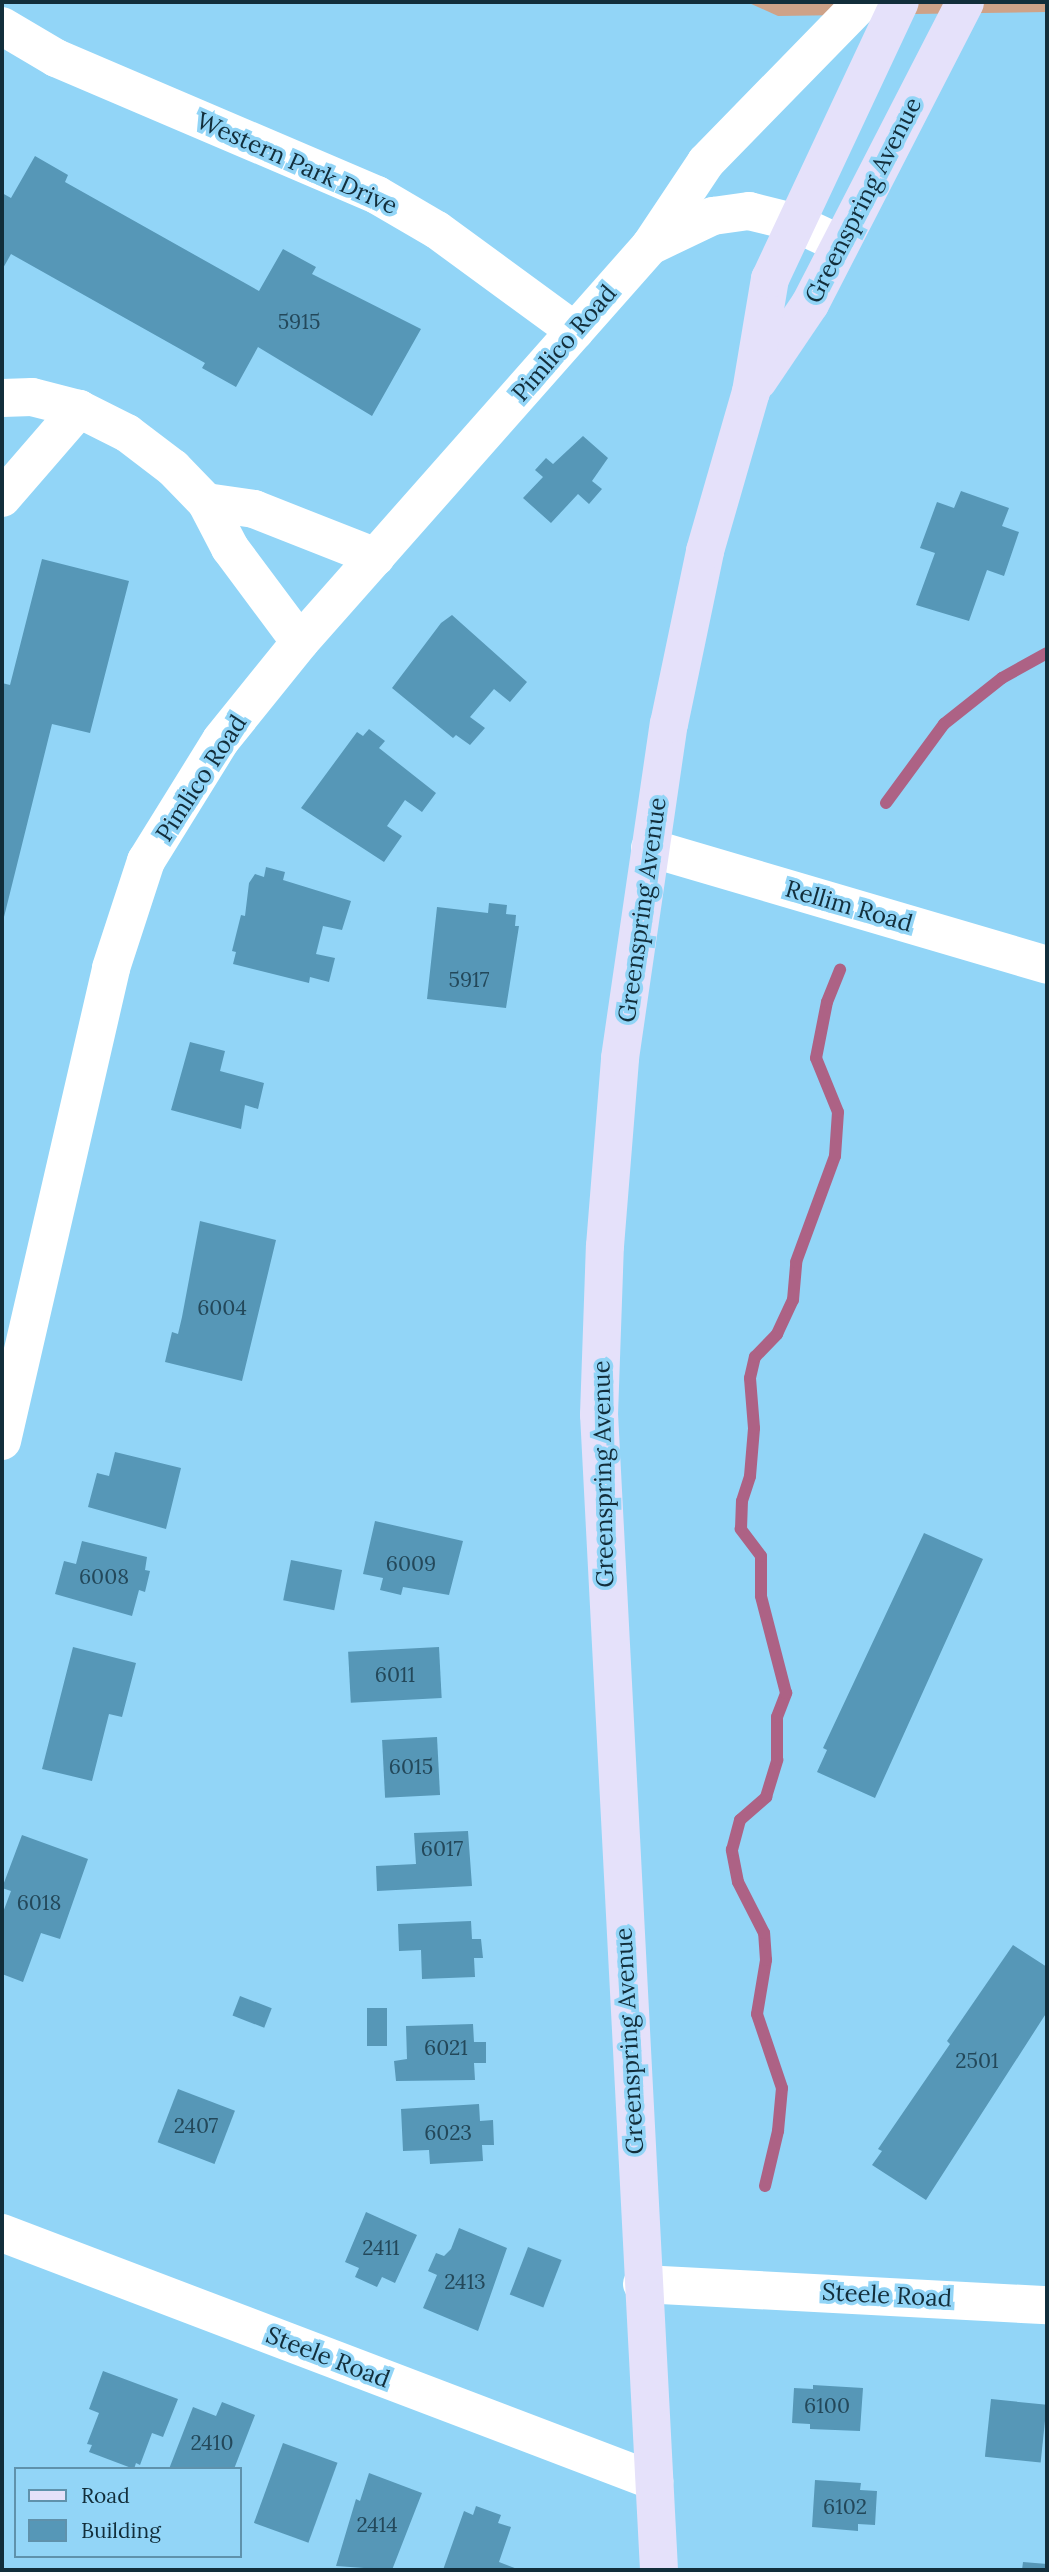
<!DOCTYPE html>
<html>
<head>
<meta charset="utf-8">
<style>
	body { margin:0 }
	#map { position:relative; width:1049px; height:2572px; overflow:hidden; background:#92d5f7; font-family:Lora,serif }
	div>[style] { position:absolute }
	.green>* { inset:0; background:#cea288 }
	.stream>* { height:12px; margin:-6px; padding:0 6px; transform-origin:6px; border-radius:6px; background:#ad6285 }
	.building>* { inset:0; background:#5697b7; transform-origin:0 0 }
	.minor>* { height:38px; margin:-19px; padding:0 19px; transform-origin:19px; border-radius:19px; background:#fff }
	.major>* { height:38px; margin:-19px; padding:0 19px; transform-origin:19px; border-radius:19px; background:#e5e1fa }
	span { translate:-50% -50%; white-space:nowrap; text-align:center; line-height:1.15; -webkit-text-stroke:7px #92d5f7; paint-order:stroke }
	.number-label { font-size:21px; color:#23485a }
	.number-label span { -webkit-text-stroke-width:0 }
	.street-label { font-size:24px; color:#122e3b }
	.frame { position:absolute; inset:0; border:4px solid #122e3b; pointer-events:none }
	.legend { position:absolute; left:14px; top:2467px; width:228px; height:91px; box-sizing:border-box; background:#92d5f7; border:2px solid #5f92ac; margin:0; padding:9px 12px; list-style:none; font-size:21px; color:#122e3b }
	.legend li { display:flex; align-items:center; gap:14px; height:35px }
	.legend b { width:35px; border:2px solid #5f92ac }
</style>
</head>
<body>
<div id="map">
	<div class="green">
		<div style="clip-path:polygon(747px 2px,1047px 2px,1047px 12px,778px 16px)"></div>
	</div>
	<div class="stream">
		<div style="left:886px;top:803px;width:98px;rotate:-53.7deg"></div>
		<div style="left:944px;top:724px;width:74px;rotate:-38.4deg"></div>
		<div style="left:1002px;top:678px;width:51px;rotate:-29.1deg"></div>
		<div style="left:765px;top:2186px;width:57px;rotate:-76.7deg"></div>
		<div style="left:778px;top:2131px;width:43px;rotate:-84.7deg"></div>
		<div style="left:782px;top:2088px;width:78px;rotate:-108.7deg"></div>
		<div style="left:757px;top:2014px;width:55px;rotate:-80.5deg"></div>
		<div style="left:766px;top:1960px;width:27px;rotate:-94deg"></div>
		<div style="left:764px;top:1933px;width:57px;rotate:-117deg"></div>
		<div style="left:738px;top:1882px;width:33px;rotate:-101deg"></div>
		<div style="left:732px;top:1850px;width:31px;rotate:-75deg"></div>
		<div style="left:740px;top:1820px;width:35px;rotate:-41deg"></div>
		<div style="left:766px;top:1797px;width:39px;rotate:-73deg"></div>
		<div style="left:777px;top:1760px;width:43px;rotate:-90deg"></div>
		<div style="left:777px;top:1717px;width:26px;rotate:-69deg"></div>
		<div style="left:786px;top:1693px;width:100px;rotate:-104.5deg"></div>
		<div style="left:761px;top:1596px;width:40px;rotate:-90deg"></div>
		<div style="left:761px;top:1556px;width:34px;rotate:-127deg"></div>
		<div style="left:741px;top:1529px;width:28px;rotate:-88deg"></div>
		<div style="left:742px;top:1501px;width:26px;rotate:-72deg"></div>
		<div style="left:750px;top:1476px;width:48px;rotate:-85.2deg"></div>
		<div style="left:754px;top:1428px;width:50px;rotate:-94.6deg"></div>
		<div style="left:750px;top:1378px;width:22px;rotate:-77deg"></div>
		<div style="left:755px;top:1357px;width:32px;rotate:-46deg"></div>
		<div style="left:777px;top:1334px;width:38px;rotate:-65deg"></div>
		<div style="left:793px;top:1300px;width:38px;rotate:-85deg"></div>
		<div style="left:796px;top:1262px;width:113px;rotate:-69.8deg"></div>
		<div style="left:835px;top:1156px;width:44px;rotate:-86.1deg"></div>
		<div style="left:838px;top:1112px;width:58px;rotate:-112.2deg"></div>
		<div style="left:816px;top:1058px;width:57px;rotate:-78.9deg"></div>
		<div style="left:827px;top:1002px;width:35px;rotate:-68deg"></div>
	</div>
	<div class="building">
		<div style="clip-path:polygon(35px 156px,68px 175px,65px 182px,259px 291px,283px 249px,316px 267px,312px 274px,421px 329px,372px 416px,258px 347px,236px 387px,202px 368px,205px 363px,11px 254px,2px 270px,2px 193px,11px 198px)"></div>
		<div style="clip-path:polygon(583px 436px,608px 458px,592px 481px,602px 489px,589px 504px,578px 494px,551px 523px,523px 498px,543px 477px,535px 470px,546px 458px,553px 464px)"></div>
		<div style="clip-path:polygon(961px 491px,1009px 508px,1002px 526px,1019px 532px,1004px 576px,987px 570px,969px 621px,916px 605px,935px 553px,920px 548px,937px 502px,954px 508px)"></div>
		<div style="clip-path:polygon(42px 559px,129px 581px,90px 733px,52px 724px,3px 921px,2px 683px,10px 685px)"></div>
		<div style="clip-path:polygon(452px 615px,527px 682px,510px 702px,494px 689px,470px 717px,485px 728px,470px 745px,456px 735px,453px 738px,392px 688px,441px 623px)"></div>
		<div style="clip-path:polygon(369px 729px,385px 741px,379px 748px,436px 793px,422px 812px,405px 800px,387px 826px,402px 836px,384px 862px,301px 808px,357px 732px,363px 736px)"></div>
		<div style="clip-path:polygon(266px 867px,285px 872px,283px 880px,351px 901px,342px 930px,323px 926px,316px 954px,335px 958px,329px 982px,310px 977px,309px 983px,233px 964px,236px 952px,232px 951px,241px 915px,245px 916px,249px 883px,255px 874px,264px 877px)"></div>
		<div style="clip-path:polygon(489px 903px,507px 905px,506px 914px,516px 915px,515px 926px,519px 926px,506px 1008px,427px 999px,437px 907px,488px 913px)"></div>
		<div style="clip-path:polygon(190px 1042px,225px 1051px,220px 1071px,264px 1083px,258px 1109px,245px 1105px,241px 1129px,171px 1110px)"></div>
		<div style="clip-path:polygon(200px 1221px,276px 1240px,242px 1381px,165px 1362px,172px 1332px,178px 1334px,182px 1317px)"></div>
		<div style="clip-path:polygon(115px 1452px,181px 1468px,166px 1529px,88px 1507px,97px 1473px,109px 1476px)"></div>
		<div style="clip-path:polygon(375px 1521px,463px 1541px,449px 1595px,403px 1587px,401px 1595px,380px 1590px,383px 1578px,363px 1574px)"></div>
		<div style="clip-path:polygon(924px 1533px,983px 1559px,875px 1798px,817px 1772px,827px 1750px,823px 1748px)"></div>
		<div style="clip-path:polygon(82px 1541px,147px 1557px,145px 1570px,150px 1571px,145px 1592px,139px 1590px,132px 1616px,55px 1594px,64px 1561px,76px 1564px)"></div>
		<div style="left:291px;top:1560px;width:52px;height:41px;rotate:11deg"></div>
		<div style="clip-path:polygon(73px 1647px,136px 1663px,122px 1717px,109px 1714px,92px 1781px,42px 1769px)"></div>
		<div style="left:439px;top:1647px;width:51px;height:91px;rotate:87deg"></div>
		<div style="left:437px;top:1737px;width:58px;height:55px;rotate:87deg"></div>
		<div style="clip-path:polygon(468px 1831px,472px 1886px,377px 1891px,376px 1866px,416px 1864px,414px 1833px)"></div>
		<div style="clip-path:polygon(22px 1835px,88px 1859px,60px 1939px,41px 1933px,23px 1982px,2px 1974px,2px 1915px,11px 1891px,2px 1888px)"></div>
		<div style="clip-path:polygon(471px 1921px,472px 1939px,481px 1939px,483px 1958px,474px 1958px,475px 1977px,422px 1979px,421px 1950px,399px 1951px,398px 1924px)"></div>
		<div style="clip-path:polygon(1013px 1945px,1047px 1967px,1047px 2012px,926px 2200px,872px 2165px,882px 2151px,878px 2149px,950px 2044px,947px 2041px)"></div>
		<div style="left:240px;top:1996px;width:34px;height:21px;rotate:21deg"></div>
		<div style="left:367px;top:2008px;width:20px;height:38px"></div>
		<div style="clip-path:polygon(473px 2024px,474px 2042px,486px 2042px,486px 2063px,474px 2063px,475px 2080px,396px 2081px,394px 2061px,407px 2059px,406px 2026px)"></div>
		<div style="left:178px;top:2089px;width:61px;height:57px;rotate:21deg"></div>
		<div style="clip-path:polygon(479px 2104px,480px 2121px,493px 2120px,494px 2145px,482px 2145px,483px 2161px,430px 2164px,429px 2150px,403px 2151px,401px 2109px)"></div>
		<div style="clip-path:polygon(366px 2212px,417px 2235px,395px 2283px,382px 2277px,377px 2287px,355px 2277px,359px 2268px,345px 2262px)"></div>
		<div style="clip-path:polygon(459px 2228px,507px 2248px,478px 2331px,423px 2308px,437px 2275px,428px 2271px,436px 2253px,444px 2256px,451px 2249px)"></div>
		<div style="left:528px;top:2247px;width:36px;height:51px;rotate:21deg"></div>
		<div style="clip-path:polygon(103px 2371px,178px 2399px,163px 2437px,152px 2433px,140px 2465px,136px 2463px,134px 2469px,89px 2452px,92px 2445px,87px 2444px,99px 2413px,89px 2409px)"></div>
		<div style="clip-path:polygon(813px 2385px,863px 2388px,860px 2431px,810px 2429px,810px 2424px,792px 2423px,794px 2388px,813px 2389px)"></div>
		<div style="left:991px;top:2399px;width:56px;height:58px;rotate:6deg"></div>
		<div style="clip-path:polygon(222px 2402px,255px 2415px,234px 2469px,169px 2469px,193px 2407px,216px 2416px)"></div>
		<div style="left:283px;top:2443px;width:58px;height:85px;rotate:20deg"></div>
		<div style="clip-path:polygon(369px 2473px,422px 2493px,392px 2570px,336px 2566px,356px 2499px,360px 2501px)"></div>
		<div style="clip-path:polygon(815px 2480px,861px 2483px,860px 2490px,877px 2491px,875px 2525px,858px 2524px,858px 2531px,812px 2527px)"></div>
		<div style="clip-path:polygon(476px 2506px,501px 2515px,498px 2523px,511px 2527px,499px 2562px,520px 2570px,443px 2570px,464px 2511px,473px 2515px)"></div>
		<div style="clip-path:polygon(1023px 2562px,1047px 2564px,1047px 2570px,1022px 2570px)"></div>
	</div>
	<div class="minor">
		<div style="left:2px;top:26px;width:63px;rotate:30.7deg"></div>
		<div style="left:56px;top:58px;width:349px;rotate:23.1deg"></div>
		<div style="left:377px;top:195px;width:69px;rotate:30.3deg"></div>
		<div style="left:437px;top:230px;width:171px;rotate:36.2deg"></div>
		<div style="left:650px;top:246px;width:70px;rotate:-25.5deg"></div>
		<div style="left:713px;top:216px;width:36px;rotate:-8deg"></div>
		<div style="left:749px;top:211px;width:45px;rotate:14deg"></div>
		<div style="left:793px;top:222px;width:52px;rotate:25.1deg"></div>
		<div style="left:2px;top:398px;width:30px;rotate:-2deg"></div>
		<div style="left:32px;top:397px;width:49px;rotate:14.3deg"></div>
		<div style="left:79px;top:409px;width:54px;rotate:26.6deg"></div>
		<div style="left:127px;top:433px;width:58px;rotate:37.3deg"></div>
		<div style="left:173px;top:468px;width:47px;rotate:45.9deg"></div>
		<div style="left:206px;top:502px;width:52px;rotate:62.4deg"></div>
		<div style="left:230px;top:548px;width:117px;rotate:53.3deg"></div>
		<div style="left:2px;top:498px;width:118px;rotate:-49.1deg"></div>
		<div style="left:206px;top:502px;width:49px;rotate:8.3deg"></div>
		<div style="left:254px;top:509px;width:131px;rotate:21.5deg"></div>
		<div style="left:650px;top:848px;width:414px;rotate:16.4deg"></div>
		<div style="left:2px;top:1441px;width:485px;rotate:-77deg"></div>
		<div style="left:111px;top:968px;width:113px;rotate:-71.9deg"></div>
		<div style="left:146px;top:861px;width:142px;rotate:-58.2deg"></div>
		<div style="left:221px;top:740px;width:126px;rotate:-51.1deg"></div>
		<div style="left:300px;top:642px;width:529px;rotate:-48.53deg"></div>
		<div style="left:650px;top:246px;width:101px;rotate:-56.3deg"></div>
		<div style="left:706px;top:162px;width:223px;rotate:-45.7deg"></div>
		<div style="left:2px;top:2233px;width:698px;rotate:20.83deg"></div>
		<div style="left:642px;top:2284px;width:406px;rotate:3deg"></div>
	</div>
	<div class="major">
		<div style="left:758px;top:381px;width:93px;rotate:-56deg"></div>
		<div style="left:810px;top:304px;width:339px;rotate:-62.8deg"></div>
		<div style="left:659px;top:2570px;width:1157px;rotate:-92.97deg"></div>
		<div style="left:599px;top:1415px;width:169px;rotate:-88deg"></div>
		<div style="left:605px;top:1246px;width:189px;rotate:-85.4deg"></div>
		<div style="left:620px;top:1058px;width:338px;rotate:-81.7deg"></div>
		<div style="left:669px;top:724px;width:177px;rotate:-78.2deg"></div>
		<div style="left:705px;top:551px;width:166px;rotate:-73.9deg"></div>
		<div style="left:751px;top:392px;width:115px;rotate:-80.5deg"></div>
		<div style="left:770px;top:279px;width:306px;rotate:-64.9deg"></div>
	</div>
	<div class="number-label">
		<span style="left:299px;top:322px">5915</span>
		<span style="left:469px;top:980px">5917</span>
		<span style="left:222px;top:1308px">6004</span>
		<span style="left:411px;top:1564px">6009</span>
		<span style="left:104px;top:1577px">6008</span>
		<span style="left:395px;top:1675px">6011</span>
		<span style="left:411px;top:1767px">6015</span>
		<span style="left:442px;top:1849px">6017</span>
		<span style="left:39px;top:1903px">6018</span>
		<span style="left:446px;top:2048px">6021</span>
		<span style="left:977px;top:2061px">2501</span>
		<span style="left:196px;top:2126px">2407</span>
		<span style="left:448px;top:2133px">6023</span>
		<span style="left:381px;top:2248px">2411</span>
		<span style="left:465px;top:2282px">2413</span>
		<span style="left:827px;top:2406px">6100</span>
		<span style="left:212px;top:2443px">2410</span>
		<span style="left:845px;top:2507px">6102</span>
		<span style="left:377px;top:2525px">2414</span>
	</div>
	<div class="street-label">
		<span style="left:297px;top:163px;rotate:24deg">Western Park Drive</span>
		<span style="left:863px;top:200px;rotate:-63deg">Greenspring Avenue</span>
		<span style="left:564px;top:343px;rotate:-49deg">Pimlico Road</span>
		<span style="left:201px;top:778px;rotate:-57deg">Pimlico Road</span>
		<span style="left:849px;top:906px;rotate:16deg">Rellim Road</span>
		<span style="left:642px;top:910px;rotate:-82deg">Greenspring Avenue</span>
		<span style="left:603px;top:1474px;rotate:-91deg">Greenspring Avenue</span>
		<span style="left:629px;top:2041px;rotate:-93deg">Greenspring Avenue</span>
		<span style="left:887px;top:2295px;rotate:3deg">Steele Road</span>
		<span style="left:328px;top:2357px;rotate:21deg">Steele Road</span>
	</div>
	<div class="frame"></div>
	<ul class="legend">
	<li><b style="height:9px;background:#e5e1fa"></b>Road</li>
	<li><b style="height:19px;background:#5697b7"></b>Building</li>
	</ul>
</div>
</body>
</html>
